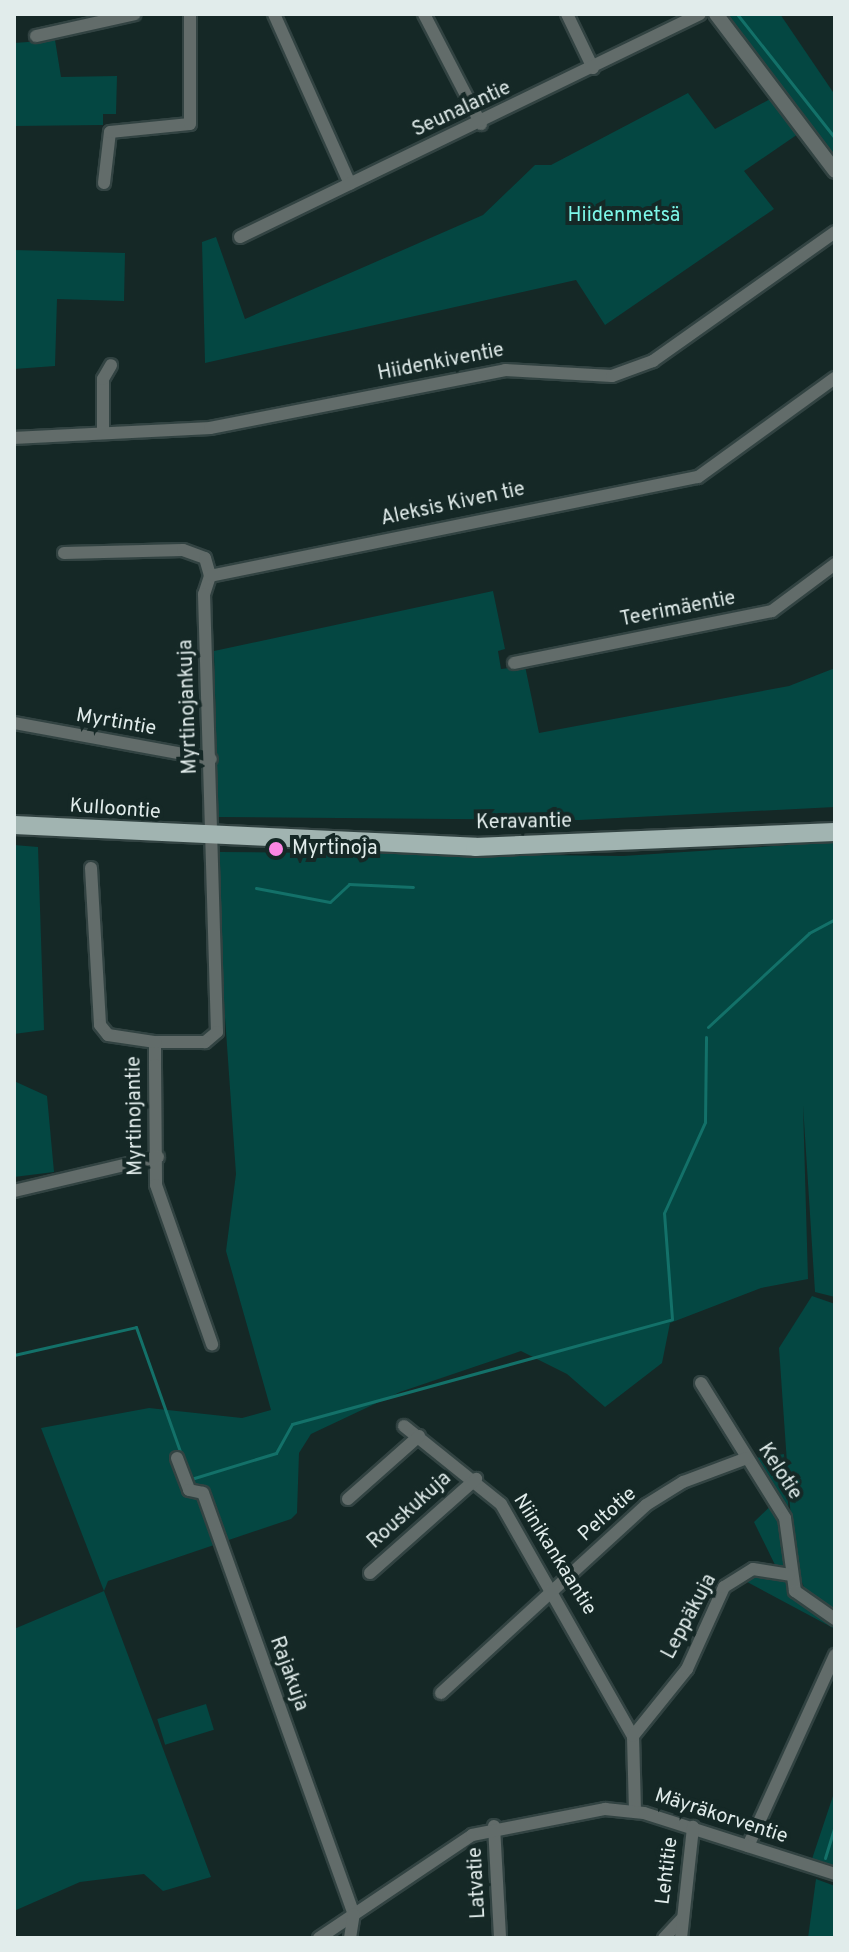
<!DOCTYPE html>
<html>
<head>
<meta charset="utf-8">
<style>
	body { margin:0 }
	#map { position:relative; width:849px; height:1952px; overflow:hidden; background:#152826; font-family:Overpass,sans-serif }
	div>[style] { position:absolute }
	.green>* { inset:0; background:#044742; transform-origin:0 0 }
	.stream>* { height:3px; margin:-1.5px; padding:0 1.5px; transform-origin:1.5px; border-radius:1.5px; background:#137169 }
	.roads { filter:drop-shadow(2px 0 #324342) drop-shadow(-2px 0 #324342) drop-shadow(0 2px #324342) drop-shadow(0 -2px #324342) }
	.minor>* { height:12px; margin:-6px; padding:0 6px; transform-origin:6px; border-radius:6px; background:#626c6a }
	.tertiary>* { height:14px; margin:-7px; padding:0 7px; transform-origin:7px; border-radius:7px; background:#626c6a }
	.primary>* { height:18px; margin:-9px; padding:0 9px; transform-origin:9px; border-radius:9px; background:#a1b4b1 }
	.dots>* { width:22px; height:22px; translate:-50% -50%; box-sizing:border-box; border:4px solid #152826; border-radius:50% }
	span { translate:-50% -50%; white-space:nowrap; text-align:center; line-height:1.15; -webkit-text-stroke:8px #152826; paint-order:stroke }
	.street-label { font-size:20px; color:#e1eceb }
	.park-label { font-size:20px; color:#7df7e9 }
	.poi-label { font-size:20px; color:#e1eceb }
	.left { translate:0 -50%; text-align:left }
	.frame { position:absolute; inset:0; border:16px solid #e1eceb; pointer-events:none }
</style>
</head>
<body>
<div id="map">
	<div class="green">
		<div style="clip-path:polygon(722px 14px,780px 14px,835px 95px,835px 162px)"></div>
		<div style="clip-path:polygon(55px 40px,61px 77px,117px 76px,116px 114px,103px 114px,103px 125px,14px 126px,14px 43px)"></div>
		<div style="clip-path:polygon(688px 93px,715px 129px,772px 98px,798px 134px,744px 171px,774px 209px,605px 325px,576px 280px,205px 363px,202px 242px,216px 237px,245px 319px,483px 215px,535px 165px,551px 165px)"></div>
		<div style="clip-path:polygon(14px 250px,125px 253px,124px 301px,57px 299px,55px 366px,14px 369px)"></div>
		<div style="clip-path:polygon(493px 591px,505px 649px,498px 651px,501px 669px,525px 666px,539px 733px,789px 686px,835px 668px,835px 807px,579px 820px,218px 817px,214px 651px)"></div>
		<div style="clip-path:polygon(835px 842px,835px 1297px,815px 1292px,803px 1105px,808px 1279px,761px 1288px,670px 1323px,662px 1363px,605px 1407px,567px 1374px,521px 1351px,400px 1392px,311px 1434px,299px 1453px,297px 1513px,291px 1519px,108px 1581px,104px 1591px,211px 1877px,163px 1891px,144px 1874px,80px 1882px,14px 1911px,14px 1629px,104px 1591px,41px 1428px,149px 1408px,242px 1418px,271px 1410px,226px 1251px,236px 1174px,214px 860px,220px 852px,623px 856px)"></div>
		<div style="clip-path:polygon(14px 845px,38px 847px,44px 1030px,14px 1034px)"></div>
		<div style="clip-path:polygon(14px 1081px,47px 1096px,54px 1172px,14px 1177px)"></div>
		<div style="clip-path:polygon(812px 1296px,835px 1304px,835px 1616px,810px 1601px,794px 1564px,779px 1348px)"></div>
		<div style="clip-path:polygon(784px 1454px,795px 1587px,835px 1620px,835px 1629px,736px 1576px,777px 1569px,754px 1522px,781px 1496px,749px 1459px)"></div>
		<div style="left:206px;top:1704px;width:27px;height:51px;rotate:73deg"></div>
		<div style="clip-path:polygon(835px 1790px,835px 1866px,812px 1859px)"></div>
		<div style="clip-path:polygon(816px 1879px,835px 1886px,835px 1938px,808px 1938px)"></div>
	</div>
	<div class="stream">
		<div style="left:737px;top:14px;width:158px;rotate:51.7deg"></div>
		<div style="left:256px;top:888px;width:75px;rotate:10.7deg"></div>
		<div style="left:330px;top:902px;width:26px;rotate:-43deg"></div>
		<div style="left:349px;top:884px;width:64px;rotate:2.7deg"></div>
		<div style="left:708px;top:1027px;width:138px;rotate:-42.9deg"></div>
		<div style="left:809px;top:933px;width:30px;rotate:-28deg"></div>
		<div style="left:14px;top:1355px;width:125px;rotate:-12.9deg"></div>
		<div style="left:136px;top:1327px;width:135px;rotate:70.5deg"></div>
		<div style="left:191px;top:1479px;width:89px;rotate:-17deg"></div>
		<div style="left:276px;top:1453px;width:33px;rotate:-61deg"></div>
		<div style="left:292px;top:1424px;width:394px;rotate:-15.4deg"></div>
		<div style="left:672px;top:1319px;width:106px;rotate:-94.3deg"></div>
		<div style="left:664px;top:1213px;width:100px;rotate:-65.7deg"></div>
		<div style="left:705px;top:1122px;width:85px;rotate:-89.3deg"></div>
		<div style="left:825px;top:1858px;width:34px;rotate:-73deg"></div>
	</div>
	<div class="roads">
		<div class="minor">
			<div style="left:274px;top:14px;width:186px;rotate:65.9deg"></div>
			<div style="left:424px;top:14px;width:124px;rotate:62.6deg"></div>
			<div style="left:567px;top:14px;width:60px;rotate:64.3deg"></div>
			<div style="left:36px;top:36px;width:101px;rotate:-12.5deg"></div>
			<div style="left:104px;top:183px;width:51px;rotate:-83.3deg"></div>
			<div style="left:110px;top:132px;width:80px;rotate:-5.7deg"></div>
			<div style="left:190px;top:124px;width:110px;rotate:-90deg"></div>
			<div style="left:240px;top:237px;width:511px;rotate:-25.86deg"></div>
			<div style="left:103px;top:433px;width:54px;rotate:-90deg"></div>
			<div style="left:103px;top:379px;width:16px;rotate:-60deg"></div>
			<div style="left:14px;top:438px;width:196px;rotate:-2.9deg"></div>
			<div style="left:210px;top:428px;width:301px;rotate:-11.1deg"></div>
			<div style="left:505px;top:370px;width:107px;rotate:3.2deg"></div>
			<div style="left:612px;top:376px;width:44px;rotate:-20.1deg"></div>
			<div style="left:653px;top:361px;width:223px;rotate:-35.3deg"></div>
			<div style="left:64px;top:553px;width:119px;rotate:-1.4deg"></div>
			<div style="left:183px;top:550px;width:23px;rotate:20deg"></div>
			<div style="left:205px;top:558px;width:19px;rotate:74deg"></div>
			<div style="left:210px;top:576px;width:19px;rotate:108deg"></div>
			<div style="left:204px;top:594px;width:438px;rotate:88.3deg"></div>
			<div style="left:217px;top:1032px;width:16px;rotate:140deg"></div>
			<div style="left:205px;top:1042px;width:50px;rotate:180deg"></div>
			<div style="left:155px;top:1042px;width:23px;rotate:90deg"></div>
			<div style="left:155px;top:1065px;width:120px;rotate:89.5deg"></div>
			<div style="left:156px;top:1185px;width:169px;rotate:70.6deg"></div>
			<div style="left:210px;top:576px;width:498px;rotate:-11.5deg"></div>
			<div style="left:698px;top:477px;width:169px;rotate:-35.9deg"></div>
			<div style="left:514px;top:663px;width:263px;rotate:-11.4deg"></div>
			<div style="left:772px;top:611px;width:79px;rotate:-36.7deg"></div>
			<div style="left:14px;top:723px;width:200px;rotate:10.4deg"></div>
			<div style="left:91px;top:868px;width:157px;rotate:86.7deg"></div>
			<div style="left:100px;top:1025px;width:13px;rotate:51deg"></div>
			<div style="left:108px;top:1035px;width:48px;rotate:8.5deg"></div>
			<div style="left:14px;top:1191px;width:148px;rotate:-13.3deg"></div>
			<div style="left:701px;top:1383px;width:159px;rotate:58.1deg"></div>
			<div style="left:785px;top:1518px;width:74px;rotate:82.2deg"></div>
			<div style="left:795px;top:1591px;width:49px;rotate:35deg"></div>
			<div style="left:404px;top:1426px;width:124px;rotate:38.8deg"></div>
			<div style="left:501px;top:1504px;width:267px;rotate:60.4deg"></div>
			<div style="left:177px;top:1458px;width:34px;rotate:69deg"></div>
			<div style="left:189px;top:1490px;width:14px;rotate:12deg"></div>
			<div style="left:203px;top:1493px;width:447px;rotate:70.3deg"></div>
			<div style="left:348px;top:1499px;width:95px;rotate:-41.6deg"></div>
			<div style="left:370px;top:1573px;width:142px;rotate:-41.6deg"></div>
			<div style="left:441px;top:1693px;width:278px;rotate:-42.5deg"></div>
			<div style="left:646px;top:1505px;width:44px;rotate:-31.9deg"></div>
			<div style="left:683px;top:1482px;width:68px;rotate:-20.6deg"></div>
			<div style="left:635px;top:1812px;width:76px;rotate:-91.5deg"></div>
			<div style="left:633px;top:1736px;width:86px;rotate:-51.1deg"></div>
			<div style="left:687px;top:1669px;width:90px;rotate:-65.7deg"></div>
			<div style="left:724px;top:1587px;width:34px;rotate:-32deg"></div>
			<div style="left:753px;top:1569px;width:36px;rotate:9deg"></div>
			<div style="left:494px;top:1826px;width:112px;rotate:86.9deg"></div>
			<div style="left:748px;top:1846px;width:210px;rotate:-65.5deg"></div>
			<div style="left:319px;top:1938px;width:184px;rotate:-33.9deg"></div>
			<div style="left:472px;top:1835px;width:136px;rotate:-11.1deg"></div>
			<div style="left:605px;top:1809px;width:39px;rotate:6deg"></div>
			<div style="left:644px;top:1813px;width:201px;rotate:17.7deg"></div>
			<div style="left:350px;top:1938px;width:24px;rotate:-81deg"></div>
			<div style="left:664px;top:1938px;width:26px;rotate:-47deg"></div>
			<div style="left:681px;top:1938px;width:112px;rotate:-83.8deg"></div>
		</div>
		<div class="tertiary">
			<div style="left:716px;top:14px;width:197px;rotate:52.8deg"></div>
		</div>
		<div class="primary">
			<div style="left:14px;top:825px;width:462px;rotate:2.7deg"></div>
			<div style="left:475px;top:847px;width:360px;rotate:-2.4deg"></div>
		</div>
	</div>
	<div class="dots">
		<div style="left:276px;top:849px;background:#fd86e3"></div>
	</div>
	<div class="street-label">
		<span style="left:462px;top:110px;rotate:-25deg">Seunalantie</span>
		<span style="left:441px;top:363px;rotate:-11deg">Hiidenkiventie</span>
		<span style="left:453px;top:505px;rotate:-12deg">Aleksis Kiven tie</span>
		<span style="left:678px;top:610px;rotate:-11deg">Teerimäentie</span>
		<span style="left:189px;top:707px;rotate:-92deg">Myrtinojankuja</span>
		<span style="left:116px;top:723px;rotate:10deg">Myrtintie</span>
		<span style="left:115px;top:810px;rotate:4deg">Kulloontie</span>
		<span style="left:524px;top:823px;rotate:-1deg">Keravantie</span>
		<span style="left:136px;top:1116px;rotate:-91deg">Myrtinojantie</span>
		<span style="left:779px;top:1472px;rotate:57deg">Kelotie</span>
		<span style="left:410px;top:1511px;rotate:-42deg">Rouskukuja</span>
		<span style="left:608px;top:1515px;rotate:-42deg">Peltotie</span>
		<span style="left:554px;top:1555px;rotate:58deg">Niinikankaantie</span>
		<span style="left:690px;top:1617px;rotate:-62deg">Leppäkuja</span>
		<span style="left:288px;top:1674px;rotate:70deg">Rajakuja</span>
		<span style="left:721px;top:1817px;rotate:18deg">Mäyräkorventie</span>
		<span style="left:668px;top:1871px;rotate:-83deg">Lehtitie</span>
		<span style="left:478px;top:1883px;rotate:-93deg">Latvatie</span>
	</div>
	<div class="park-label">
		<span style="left:624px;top:216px">Hiidenmetsä</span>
	</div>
	<div class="poi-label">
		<span class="left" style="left:292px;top:849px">Myrtinoja</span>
	</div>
	<div class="frame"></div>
</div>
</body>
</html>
